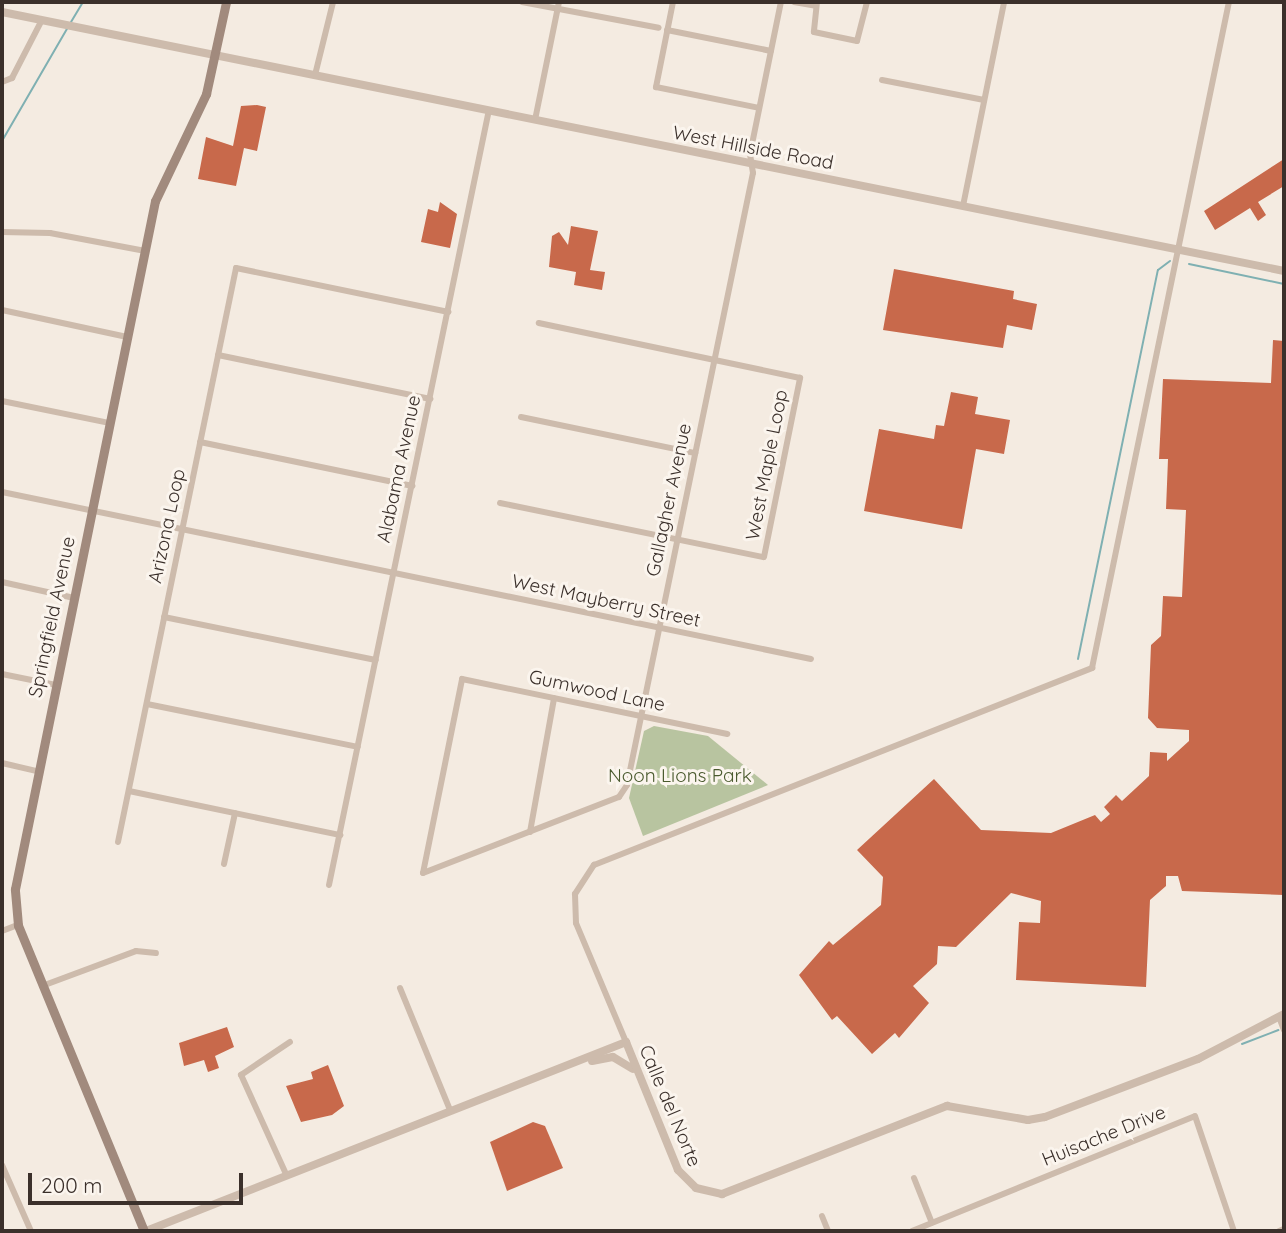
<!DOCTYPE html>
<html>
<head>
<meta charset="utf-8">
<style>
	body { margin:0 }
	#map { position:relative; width:1286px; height:1233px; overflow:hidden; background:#f4ebe1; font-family:Quicksand,sans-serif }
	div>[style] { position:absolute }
	.green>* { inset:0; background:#b8c4a0 }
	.stream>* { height:2px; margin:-1px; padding:0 1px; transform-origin:1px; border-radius:1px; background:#7fb0b2 }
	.building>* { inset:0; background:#c8694b }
	.minor>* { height:6px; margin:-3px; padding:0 3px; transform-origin:3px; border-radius:3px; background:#cdbbac }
	.tertiary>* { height:8px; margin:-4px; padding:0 4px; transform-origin:4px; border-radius:4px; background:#cdbbac }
	.secondary>* { height:9px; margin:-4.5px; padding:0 4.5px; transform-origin:4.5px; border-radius:4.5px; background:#a18a7d }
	span { translate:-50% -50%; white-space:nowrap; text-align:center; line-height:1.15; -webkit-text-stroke:6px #fbf5ee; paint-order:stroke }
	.street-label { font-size:19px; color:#3b302b }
	.park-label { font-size:19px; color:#4a5a2e }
	.frame { position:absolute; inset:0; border:4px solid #3b302b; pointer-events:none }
	.scale { position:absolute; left:28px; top:1173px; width:215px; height:32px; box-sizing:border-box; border:4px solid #3b302b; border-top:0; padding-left:9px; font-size:21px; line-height:24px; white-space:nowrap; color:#3b302b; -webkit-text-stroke:5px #fbf5ee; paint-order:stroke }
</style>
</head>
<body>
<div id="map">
	<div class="green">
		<div style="clip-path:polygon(654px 726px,708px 736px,768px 785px,643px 836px,629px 798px,644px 731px)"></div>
	</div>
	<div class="stream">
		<div style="left:71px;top:22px;width:23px;rotate:-59deg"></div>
		<div style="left:2px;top:141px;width:132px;rotate:-59.9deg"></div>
		<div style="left:1189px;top:264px;width:97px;rotate:11.9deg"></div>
		<div style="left:1078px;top:659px;width:397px;rotate:-78.4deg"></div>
		<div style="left:1158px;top:270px;width:15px;rotate:-37deg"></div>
		<div style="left:1242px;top:1044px;width:39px;rotate:-21deg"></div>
	</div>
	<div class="building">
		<div style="clip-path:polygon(257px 105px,266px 107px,257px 151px,244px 148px,236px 186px,198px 179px,206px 137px,233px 146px,241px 106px)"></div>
		<div style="clip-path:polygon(1284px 159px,1284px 186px,1258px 202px,1266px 215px,1258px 221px,1250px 208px,1215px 230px,1204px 211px)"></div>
		<div style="clip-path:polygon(440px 202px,457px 214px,450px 248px,421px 242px,428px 209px,438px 212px)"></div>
		<div style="clip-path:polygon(571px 226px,598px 231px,590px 270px,605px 272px,602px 290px,574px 285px,576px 272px,549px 267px,552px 236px,559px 232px,568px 245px)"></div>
		<div style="clip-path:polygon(894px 269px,1014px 291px,1013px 299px,1037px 304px,1032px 330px,1007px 325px,1003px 348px,883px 330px)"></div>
		<div style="clip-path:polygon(1273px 340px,1284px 341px,1284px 895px,1182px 891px,1178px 876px,1166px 876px,1166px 886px,1150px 900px,1146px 987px,1016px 980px,1019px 922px,1040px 923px,1041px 901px,1011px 893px,956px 947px,938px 946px,937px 964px,913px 986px,929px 1003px,899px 1038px,895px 1033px,872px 1054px,837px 1016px,832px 1020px,799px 975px,829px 941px,833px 945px,881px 905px,883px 877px,857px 850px,934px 779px,981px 830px,1051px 833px,1095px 815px,1101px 822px,1110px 814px,1104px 807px,1116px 795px,1122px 801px,1149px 776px,1150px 752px,1167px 753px,1167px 761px,1189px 741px,1189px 730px,1157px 728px,1148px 718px,1151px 645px,1161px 636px,1163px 596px,1182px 597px,1186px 510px,1166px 509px,1168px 459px,1159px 459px,1163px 379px,1271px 383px)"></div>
		<div style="clip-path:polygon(951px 392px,978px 397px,975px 414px,1010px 420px,1004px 454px,976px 449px,962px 529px,864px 511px,879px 429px,934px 439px,936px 425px,944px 426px)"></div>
		<div style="clip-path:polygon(227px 1027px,234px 1047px,215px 1056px,219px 1068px,208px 1072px,204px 1060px,184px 1066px,179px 1043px)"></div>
		<div style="clip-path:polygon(328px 1065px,344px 1106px,332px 1115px,301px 1122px,286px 1086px,313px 1079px,311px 1072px)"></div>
		<div style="clip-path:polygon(533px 1122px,545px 1126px,563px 1168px,507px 1191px,490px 1142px)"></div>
	</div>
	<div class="minor">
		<div style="left:522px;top:2px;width:139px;rotate:10.7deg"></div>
		<div style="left:673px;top:2px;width:87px;rotate:101.3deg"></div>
		<div style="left:656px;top:87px;width:105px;rotate:11.5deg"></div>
		<div style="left:794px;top:2px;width:22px;rotate:10deg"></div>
		<div style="left:817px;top:2px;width:30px;rotate:96deg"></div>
		<div style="left:814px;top:32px;width:44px;rotate:11.8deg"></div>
		<div style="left:857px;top:41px;width:40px;rotate:-75.6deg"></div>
		<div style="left:667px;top:30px;width:106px;rotate:11.4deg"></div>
		<div style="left:315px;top:75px;width:75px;rotate:-76.1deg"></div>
		<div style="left:882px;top:80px;width:104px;rotate:11.1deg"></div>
		<div style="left:2px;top:82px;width:11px;rotate:-22deg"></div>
		<div style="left:12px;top:78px;width:65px;rotate:-62.7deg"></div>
		<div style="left:535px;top:120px;width:120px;rotate:-78.5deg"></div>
		<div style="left:963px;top:206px;width:208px;rotate:-78.6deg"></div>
		<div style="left:2px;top:232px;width:48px;rotate:1.2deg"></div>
		<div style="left:50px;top:233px;width:97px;rotate:10.7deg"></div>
		<div style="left:2px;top:310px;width:128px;rotate:12.2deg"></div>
		<div style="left:218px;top:355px;width:217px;rotate:11.7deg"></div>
		<div style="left:2px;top:401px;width:109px;rotate:11.6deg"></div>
		<div style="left:521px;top:417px;width:178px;rotate:11.7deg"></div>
		<div style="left:200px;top:442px;width:217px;rotate:11.7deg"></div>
		<div style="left:2px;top:492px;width:826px;rotate:11.66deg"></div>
		<div style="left:500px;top:503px;width:269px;rotate:11.6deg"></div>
		<div style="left:764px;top:557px;width:183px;rotate:-78.6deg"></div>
		<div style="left:800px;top:378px;width:267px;rotate:-168.1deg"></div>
		<div style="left:2px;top:582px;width:74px;rotate:12.5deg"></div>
		<div style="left:164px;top:617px;width:216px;rotate:11.5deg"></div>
		<div style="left:2px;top:674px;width:55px;rotate:11.5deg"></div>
		<div style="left:147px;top:704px;width:215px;rotate:11.5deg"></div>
		<div style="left:2px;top:763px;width:37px;rotate:13deg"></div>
		<div style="left:129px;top:791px;width:216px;rotate:11.8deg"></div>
		<div style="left:530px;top:832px;width:136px;rotate:-79.8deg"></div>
		<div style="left:118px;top:842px;width:586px;rotate:-78.38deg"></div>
		<div style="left:236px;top:268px;width:217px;rotate:11.7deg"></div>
		<div style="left:224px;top:864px;width:52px;rotate:-77.8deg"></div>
		<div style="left:423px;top:873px;width:210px;rotate:-21.2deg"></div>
		<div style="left:619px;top:797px;width:14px;rotate:-56deg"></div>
		<div style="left:627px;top:785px;width:625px;rotate:-78.37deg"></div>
		<div style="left:753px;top:173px;width:19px;rotate:-99deg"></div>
		<div style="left:750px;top:154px;width:155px;rotate:-78.5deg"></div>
		<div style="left:423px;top:873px;width:198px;rotate:-78.6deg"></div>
		<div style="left:462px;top:679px;width:271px;rotate:11.7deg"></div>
		<div style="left:329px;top:885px;width:791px;rotate:-78.34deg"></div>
		<div style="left:2px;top:931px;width:17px;rotate:-21deg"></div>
		<div style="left:42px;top:986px;width:100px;rotate:-20.4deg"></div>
		<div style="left:136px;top:951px;width:20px;rotate:6deg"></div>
		<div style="left:400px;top:988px;width:132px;rotate:67.7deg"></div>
		<div style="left:1279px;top:1017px;width:14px;rotate:69deg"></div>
		<div style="left:626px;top:1042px;width:129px;rotate:-112.8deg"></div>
		<div style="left:576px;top:923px;width:29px;rotate:-92deg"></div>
		<div style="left:575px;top:894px;width:35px;rotate:-57deg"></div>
		<div style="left:594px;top:865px;width:536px;rotate:-21.58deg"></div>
		<div style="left:1092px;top:668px;width:680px;rotate:-78.38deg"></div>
		<div style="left:2px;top:1165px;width:72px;rotate:66.3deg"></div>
		<div style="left:286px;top:1174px;width:109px;rotate:-114.4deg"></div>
		<div style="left:241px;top:1075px;width:59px;rotate:-34deg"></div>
		<div style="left:914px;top:1178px;width:48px;rotate:68.2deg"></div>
		<div style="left:822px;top:1216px;width:16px;rotate:68deg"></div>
		<div style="left:912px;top:1231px;width:305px;rotate:-22.1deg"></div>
		<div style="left:1195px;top:1116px;width:121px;rotate:71.3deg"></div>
		<div style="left:1279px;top:1231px;width:5px;rotate:-22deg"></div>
	</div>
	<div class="tertiary">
		<div style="left:2px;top:12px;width:1308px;rotate:11.42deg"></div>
		<div style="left:592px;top:1061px;width:21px;rotate:-11deg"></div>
		<div style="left:613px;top:1057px;width:23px;rotate:31deg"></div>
		<div style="left:146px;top:1231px;width:516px;rotate:-21.49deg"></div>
		<div style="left:626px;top:1042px;width:138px;rotate:67.9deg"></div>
		<div style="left:678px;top:1170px;width:25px;rotate:45deg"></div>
		<div style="left:696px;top:1188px;width:27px;rotate:13deg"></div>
		<div style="left:722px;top:1194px;width:242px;rotate:-21.4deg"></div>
		<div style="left:947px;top:1106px;width:82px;rotate:9.8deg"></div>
		<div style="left:1028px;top:1120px;width:17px;rotate:-10deg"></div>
		<div style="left:1045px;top:1117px;width:164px;rotate:-20.8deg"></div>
		<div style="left:1198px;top:1059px;width:97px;rotate:-27.6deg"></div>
	</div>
	<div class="secondary">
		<div style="left:144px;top:1231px;width:331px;rotate:-112.4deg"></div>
		<div style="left:18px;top:925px;width:36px;rotate:-95deg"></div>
		<div style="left:15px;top:889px;width:702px;rotate:-78.5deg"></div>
		<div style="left:155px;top:201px;width:119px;rotate:-64.5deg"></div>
		<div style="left:206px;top:94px;width:94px;rotate:-77.7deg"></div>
	</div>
	<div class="street-label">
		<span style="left:753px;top:148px;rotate:11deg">West Hillside Road</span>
		<span style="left:767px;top:465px;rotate:-79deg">West Maple Loop</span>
		<span style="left:399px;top:469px;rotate:-78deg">Alabama Avenue</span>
		<span style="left:669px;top:500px;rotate:-78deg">Gallagher Avenue</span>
		<span style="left:167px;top:526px;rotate:-78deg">Arizona Loop</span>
		<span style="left:606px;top:601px;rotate:12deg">West Mayberry Street</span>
		<span style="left:52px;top:617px;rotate:-78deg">Springfield Avenue</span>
		<span style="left:597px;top:691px;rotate:12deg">Gumwood Lane</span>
		<span style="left:670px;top:1106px;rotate:67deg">Calle del Norte</span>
		<span style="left:1104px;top:1136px;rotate:-22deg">Huisache Drive</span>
	</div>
	<div class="park-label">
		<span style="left:680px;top:776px">Noon Lions Park</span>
	</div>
	<div class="frame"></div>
	<div class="scale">200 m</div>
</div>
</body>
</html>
